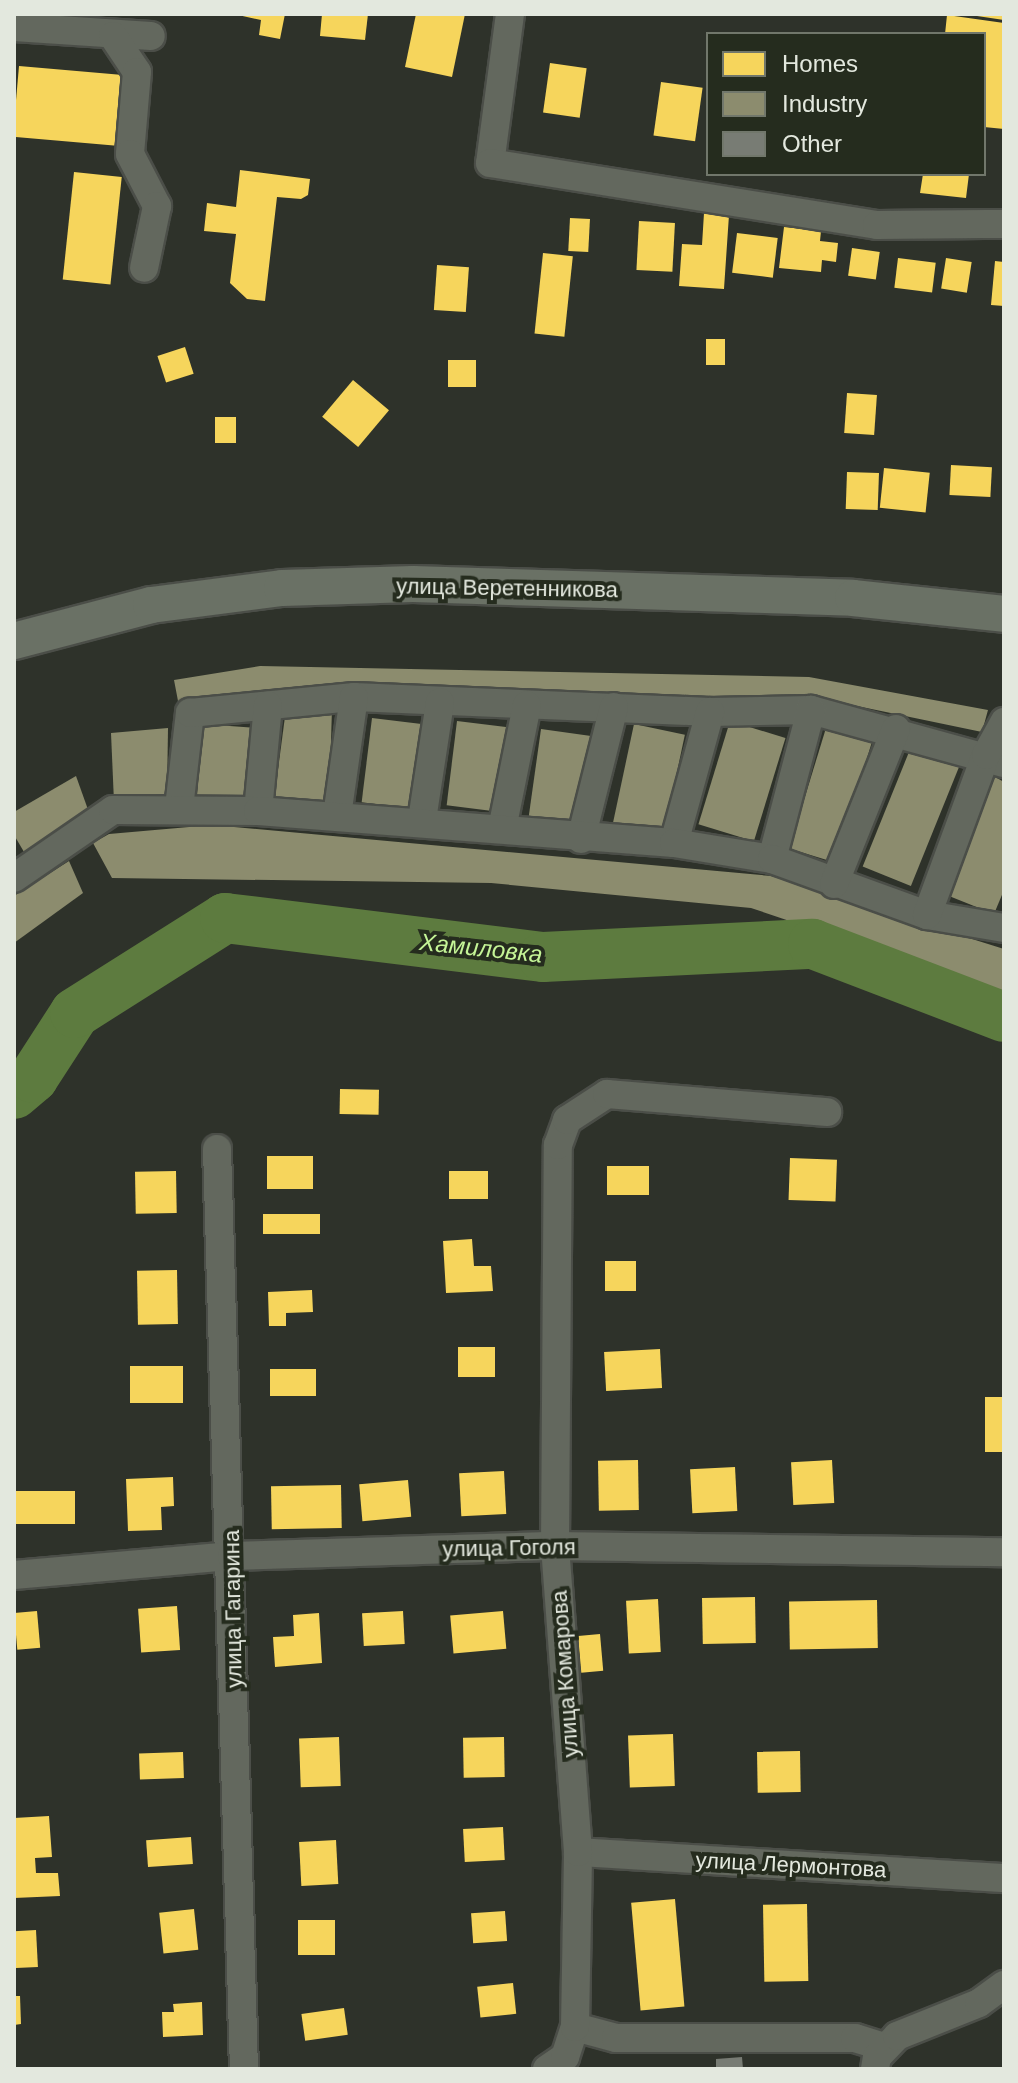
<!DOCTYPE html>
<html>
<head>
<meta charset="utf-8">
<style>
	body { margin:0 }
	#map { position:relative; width:1018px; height:2083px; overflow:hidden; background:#2e322a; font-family:Arial,sans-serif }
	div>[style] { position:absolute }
	.homes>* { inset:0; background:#f6d55c; transform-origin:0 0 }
	.industry>* { inset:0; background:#8c8c6e; transform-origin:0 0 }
	.river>* { height:50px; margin:-25px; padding:0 25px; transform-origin:25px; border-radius:25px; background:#5d7b3f }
	.building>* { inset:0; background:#787c74 }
	.roads { filter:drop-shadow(2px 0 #4b4e48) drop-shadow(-2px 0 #4b4e48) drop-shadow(0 2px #4b4e48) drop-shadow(0 -2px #4b4e48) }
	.minor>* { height:28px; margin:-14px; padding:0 14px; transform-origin:14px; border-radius:14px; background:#63685e }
	.major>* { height:36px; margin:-18px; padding:0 18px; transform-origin:18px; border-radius:18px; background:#6a7165 }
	span { translate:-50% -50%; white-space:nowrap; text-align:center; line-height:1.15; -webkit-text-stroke:8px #252c1e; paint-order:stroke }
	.street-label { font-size:22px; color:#e3e8de }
	.water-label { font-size:24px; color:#c5f597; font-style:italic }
	.frame { position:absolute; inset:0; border:16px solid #e3e8de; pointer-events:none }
	.legend { position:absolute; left:706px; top:32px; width:280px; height:144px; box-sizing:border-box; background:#252c1e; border:2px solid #71776b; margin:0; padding:10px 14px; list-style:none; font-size:24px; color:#e3e8de }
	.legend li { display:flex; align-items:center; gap:16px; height:40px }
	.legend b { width:40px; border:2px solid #71776b }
</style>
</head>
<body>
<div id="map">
	<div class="homes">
		<div style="clip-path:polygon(285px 14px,280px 39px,259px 35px,261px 20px,238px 15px)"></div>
		<div style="clip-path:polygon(322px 14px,368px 14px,365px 40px,320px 36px)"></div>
		<div style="clip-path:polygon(416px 14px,465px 14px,452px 77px,405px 67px)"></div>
		<div style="clip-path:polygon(977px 14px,1004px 14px,1004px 20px,977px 16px)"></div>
		<div style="clip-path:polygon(947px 15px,1004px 23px,1004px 129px,984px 127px,984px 34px,945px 34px)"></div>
		<div style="left:550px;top:63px;width:37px;height:50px;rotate:8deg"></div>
		<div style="left:19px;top:66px;width:110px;height:71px;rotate:5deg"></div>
		<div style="left:661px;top:82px;width:42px;height:54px;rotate:8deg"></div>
		<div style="clip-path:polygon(240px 170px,310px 179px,308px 195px,301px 199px,277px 197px,265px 301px,247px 299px,230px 283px,236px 234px,204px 231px,207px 203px,236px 207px)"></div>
		<div style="left:74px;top:172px;width:48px;height:108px;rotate:6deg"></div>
		<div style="clip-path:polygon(923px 174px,969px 174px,966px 198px,920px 193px)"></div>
		<div style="clip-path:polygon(704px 213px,729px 215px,724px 289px,679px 286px,682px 244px,702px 245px)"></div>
		<div style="left:570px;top:218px;width:20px;height:33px;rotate:3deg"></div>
		<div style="left:639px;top:221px;width:36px;height:49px;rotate:3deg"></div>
		<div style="clip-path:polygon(784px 227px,821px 231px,820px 241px,838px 243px,836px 262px,822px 260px,821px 272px,779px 268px)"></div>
		<div style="left:737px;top:233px;width:41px;height:40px;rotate:7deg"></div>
		<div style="left:852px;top:248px;width:28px;height:28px;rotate:8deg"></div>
		<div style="left:543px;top:253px;width:30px;height:81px;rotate:6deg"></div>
		<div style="left:898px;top:258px;width:38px;height:30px;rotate:7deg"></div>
		<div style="left:946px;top:258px;width:26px;height:31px;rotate:9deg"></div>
		<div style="clip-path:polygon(995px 261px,1004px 262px,1004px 306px,991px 305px)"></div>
		<div style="left:437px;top:265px;width:32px;height:45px;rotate:4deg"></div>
		<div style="left:706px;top:339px;width:19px;height:26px"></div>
		<div style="left:185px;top:347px;width:28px;height:29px;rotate:72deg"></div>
		<div style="left:448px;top:360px;width:28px;height:27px"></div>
		<div style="left:353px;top:380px;width:47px;height:48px;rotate:40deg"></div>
		<div style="left:847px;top:393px;width:30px;height:40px;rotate:4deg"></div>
		<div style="left:215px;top:417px;width:21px;height:26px"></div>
		<div style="left:951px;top:465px;width:41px;height:30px;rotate:3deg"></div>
		<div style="left:884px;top:468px;width:46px;height:40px;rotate:6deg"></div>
		<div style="left:847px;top:472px;width:32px;height:37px;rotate:2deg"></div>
		<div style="left:340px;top:1089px;width:39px;height:25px;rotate:1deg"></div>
		<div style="left:267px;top:1156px;width:46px;height:33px"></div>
		<div style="left:790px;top:1158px;width:47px;height:42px;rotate:2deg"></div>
		<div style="left:607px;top:1166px;width:42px;height:29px"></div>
		<div style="left:176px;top:1171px;width:42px;height:41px;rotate:89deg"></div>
		<div style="left:449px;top:1171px;width:39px;height:28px"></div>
		<div style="left:263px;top:1214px;width:57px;height:20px"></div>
		<div style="clip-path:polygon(472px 1239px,474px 1266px,491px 1266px,493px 1291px,446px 1293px,443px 1241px)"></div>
		<div style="left:605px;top:1261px;width:31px;height:30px"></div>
		<div style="left:177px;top:1270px;width:54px;height:40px;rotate:89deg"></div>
		<div style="clip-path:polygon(312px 1290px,313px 1312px,286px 1313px,286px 1326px,269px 1326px,268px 1292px)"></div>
		<div style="left:458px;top:1347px;width:37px;height:30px"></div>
		<div style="left:660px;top:1349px;width:39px;height:56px;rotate:87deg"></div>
		<div style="left:183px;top:1366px;width:37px;height:53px;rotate:90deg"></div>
		<div style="left:270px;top:1369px;width:46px;height:27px"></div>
		<div style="left:985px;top:1397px;width:19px;height:55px"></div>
		<div style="left:638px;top:1460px;width:50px;height:40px;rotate:89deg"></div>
		<div style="left:832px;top:1460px;width:43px;height:41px;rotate:87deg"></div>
		<div style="left:735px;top:1467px;width:44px;height:45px;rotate:87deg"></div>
		<div style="left:504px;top:1471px;width:43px;height:45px;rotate:87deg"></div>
		<div style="clip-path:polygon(173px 1477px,174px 1506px,161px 1507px,162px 1530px,128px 1531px,126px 1479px)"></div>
		<div style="left:408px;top:1480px;width:37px;height:49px;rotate:85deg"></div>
		<div style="left:341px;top:1485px;width:43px;height:70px;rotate:89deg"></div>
		<div style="left:14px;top:1491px;width:61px;height:33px"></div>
		<div style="left:755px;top:1597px;width:46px;height:53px;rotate:89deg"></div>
		<div style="left:658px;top:1599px;width:53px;height:32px;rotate:87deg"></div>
		<div style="left:877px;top:1600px;width:48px;height:88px;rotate:89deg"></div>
		<div style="left:177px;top:1606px;width:44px;height:39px;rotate:86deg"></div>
		<div style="left:37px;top:1611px;width:37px;height:23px;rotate:85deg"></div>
		<div style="left:403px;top:1611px;width:33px;height:41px;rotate:87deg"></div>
		<div style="left:503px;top:1611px;width:38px;height:53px;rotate:85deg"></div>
		<div style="clip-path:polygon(319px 1613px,322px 1663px,275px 1667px,273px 1637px,294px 1636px,293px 1615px)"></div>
		<div style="left:600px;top:1634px;width:37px;height:22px;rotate:85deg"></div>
		<div style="left:673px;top:1734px;width:52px;height:45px;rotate:88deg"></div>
		<div style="left:339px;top:1737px;width:49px;height:40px;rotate:88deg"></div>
		<div style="left:504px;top:1737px;width:40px;height:41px;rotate:89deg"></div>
		<div style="left:800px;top:1751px;width:41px;height:43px;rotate:89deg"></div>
		<div style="left:183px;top:1752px;width:26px;height:44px;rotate:88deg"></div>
		<div style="clip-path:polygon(49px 1816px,52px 1857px,35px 1858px,36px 1873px,58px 1873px,60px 1896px,14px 1898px,14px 1818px)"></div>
		<div style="left:503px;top:1827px;width:33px;height:40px;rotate:87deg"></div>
		<div style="left:191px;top:1837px;width:27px;height:45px;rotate:86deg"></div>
		<div style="left:336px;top:1840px;width:44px;height:37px;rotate:87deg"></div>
		<div style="left:675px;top:1899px;width:108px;height:44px;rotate:85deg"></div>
		<div style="left:807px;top:1904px;width:77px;height:44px;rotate:89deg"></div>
		<div style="left:194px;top:1909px;width:41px;height:35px;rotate:84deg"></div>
		<div style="left:505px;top:1911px;width:30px;height:34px;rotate:86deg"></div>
		<div style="left:298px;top:1920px;width:37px;height:35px"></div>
		<div style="left:36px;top:1930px;width:37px;height:22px;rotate:87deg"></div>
		<div style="left:513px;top:1983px;width:31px;height:36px;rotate:84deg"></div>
		<div style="clip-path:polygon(14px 1996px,20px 1996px,21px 2024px,14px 2025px)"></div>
		<div style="clip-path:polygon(202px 2002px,203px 2035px,163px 2037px,162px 2012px,174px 2012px,173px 2004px)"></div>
		<div style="left:344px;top:2008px;width:27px;height:43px;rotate:82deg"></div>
	</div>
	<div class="industry">
		<div style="clip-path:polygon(260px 666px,809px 677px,988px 710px,982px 732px,833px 701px,328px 690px,178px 701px,174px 680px)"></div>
		<div style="clip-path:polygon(332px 708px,329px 809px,274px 800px,286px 709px)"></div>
		<div style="left:372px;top:718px;width:52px;height:85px;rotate:7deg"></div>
		<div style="left:457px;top:721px;width:56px;height:85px;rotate:7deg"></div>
		<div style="left:730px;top:721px;width:58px;height:108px;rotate:17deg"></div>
		<div style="left:202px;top:724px;width:52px;height:71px;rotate:4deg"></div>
		<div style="left:634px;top:724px;width:52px;height:105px;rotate:12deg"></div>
		<div style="clip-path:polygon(168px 728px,167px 794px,114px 802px,111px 733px)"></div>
		<div style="left:826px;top:728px;width:48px;height:126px;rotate:17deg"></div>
		<div style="left:541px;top:729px;width:56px;height:89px;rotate:8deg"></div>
		<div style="left:911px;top:747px;width:52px;height:129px;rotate:22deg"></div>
		<div style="clip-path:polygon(76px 776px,91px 818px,27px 857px,14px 835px,14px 812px)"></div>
		<div style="clip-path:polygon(995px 777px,1004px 782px,1004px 890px,994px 914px,944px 894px)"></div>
		<div style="clip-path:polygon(212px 825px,771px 876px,1004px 949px,1004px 993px,751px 908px,491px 883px,112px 878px,93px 843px,109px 834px)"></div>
		<div style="clip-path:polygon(69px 861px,83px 893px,14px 943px,14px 896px)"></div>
	</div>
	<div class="river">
		<div style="left:14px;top:1094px;width:25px;rotate:-40deg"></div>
		<div style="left:33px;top:1078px;width:77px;rotate:-57.1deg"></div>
		<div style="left:75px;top:1013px;width:178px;rotate:-32.3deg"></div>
		<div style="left:225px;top:918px;width:320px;rotate:7deg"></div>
		<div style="left:543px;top:957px;width:270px;rotate:-2.8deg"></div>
		<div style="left:813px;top:944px;width:204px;rotate:20.9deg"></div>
	</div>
	<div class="building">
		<div style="clip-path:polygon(742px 2057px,743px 2069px,716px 2069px,716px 2059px)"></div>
	</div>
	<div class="roads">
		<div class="minor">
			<div style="left:510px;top:14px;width:150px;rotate:97.6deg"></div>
			<div style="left:490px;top:163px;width:392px;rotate:9.1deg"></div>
			<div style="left:877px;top:225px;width:127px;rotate:-0.5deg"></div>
			<div style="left:14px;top:27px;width:137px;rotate:3.8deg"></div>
			<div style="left:113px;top:36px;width:43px;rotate:56.3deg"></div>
			<div style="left:137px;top:72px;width:82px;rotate:94.9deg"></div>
			<div style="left:130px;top:154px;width:59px;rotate:62.6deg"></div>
			<div style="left:157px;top:206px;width:63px;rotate:101.8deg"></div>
			<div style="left:179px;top:808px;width:96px;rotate:-83.4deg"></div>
			<div style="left:190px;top:713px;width:165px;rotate:-5.6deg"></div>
			<div style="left:354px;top:697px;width:356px;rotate:2.4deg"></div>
			<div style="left:710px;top:712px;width:101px;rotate:-1.1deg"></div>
			<div style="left:811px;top:710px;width:200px;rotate:15.4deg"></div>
			<div style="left:258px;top:811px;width:106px;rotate:-84.6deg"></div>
			<div style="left:337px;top:816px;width:120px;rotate:-81.9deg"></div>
			<div style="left:422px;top:820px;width:119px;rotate:-81.3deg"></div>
			<div style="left:502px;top:829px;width:126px;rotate:-78.6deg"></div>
			<div style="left:581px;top:839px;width:136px;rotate:-76deg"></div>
			<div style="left:674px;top:843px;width:136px;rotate:-74.6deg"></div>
			<div style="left:772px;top:859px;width:154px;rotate:-75.3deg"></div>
			<div style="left:14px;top:878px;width:120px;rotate:-34.5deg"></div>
			<div style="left:113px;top:810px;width:145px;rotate:0.4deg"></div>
			<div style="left:258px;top:811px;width:417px;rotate:4.4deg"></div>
			<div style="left:674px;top:843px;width:99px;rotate:9.3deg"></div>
			<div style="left:772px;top:859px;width:165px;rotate:19.9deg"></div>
			<div style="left:927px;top:915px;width:78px;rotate:9.6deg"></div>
			<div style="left:834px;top:884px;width:167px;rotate:-68.2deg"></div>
			<div style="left:927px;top:915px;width:171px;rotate:-69.8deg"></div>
			<div style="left:986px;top:755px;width:38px;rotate:-61deg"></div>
			<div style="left:217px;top:1149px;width:920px;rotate:88.32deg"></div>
			<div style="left:14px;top:1575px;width:219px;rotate:-5deg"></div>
			<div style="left:232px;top:1556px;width:323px;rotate:-1.8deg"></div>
			<div style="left:555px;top:1546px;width:449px;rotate:0.8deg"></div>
			<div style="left:578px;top:1852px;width:427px;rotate:3.5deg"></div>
			<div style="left:575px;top:2027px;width:42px;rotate:15deg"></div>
			<div style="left:616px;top:2038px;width:239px"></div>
			<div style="left:855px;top:2038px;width:30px;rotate:17deg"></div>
			<div style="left:547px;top:2069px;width:22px;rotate:-34deg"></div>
			<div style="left:565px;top:2057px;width:32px;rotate:-72deg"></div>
			<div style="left:575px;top:2027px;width:175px;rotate:-89deg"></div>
			<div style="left:578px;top:1852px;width:307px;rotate:-94.3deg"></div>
			<div style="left:555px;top:1546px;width:401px;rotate:-89.6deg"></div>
			<div style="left:558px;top:1145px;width:27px;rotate:-70deg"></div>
			<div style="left:567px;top:1120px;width:48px;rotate:-33deg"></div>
			<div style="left:607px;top:1094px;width:221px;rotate:4.7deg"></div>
			<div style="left:875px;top:2069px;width:12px;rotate:-81deg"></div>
			<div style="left:877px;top:2057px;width:29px;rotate:-46deg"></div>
			<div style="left:897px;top:2036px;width:88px;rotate:-21.9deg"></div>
			<div style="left:979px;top:2003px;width:31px;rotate:-36deg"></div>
		</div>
		<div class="major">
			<div style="left:14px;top:641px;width:142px;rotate:-14.7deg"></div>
			<div style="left:151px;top:605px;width:132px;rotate:-7.4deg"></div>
			<div style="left:282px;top:588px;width:131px;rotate:-1.7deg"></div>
			<div style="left:413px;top:584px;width:440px;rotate:1.8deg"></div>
			<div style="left:853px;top:598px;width:152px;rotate:6deg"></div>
		</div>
	</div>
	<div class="street-label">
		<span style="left:507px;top:588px;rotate:1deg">улица Веретенникова</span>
		<span style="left:509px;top:1548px;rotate:-1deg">улица Гоголя</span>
		<span style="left:233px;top:1609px;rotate:-91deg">улица Гагарина</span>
		<span style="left:565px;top:1674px;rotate:-94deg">улица Комарова</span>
		<span style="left:791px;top:1865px;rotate:3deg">улица Лермонтова</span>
	</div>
	<div class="water-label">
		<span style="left:481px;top:948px;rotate:6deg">Хамиловка</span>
	</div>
	<div class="frame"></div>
	<ul class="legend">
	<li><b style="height:22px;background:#f6d55c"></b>Homes</li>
	<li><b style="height:22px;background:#8c8c6e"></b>Industry</li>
	<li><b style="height:22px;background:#787c74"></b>Other</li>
	</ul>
</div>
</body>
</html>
